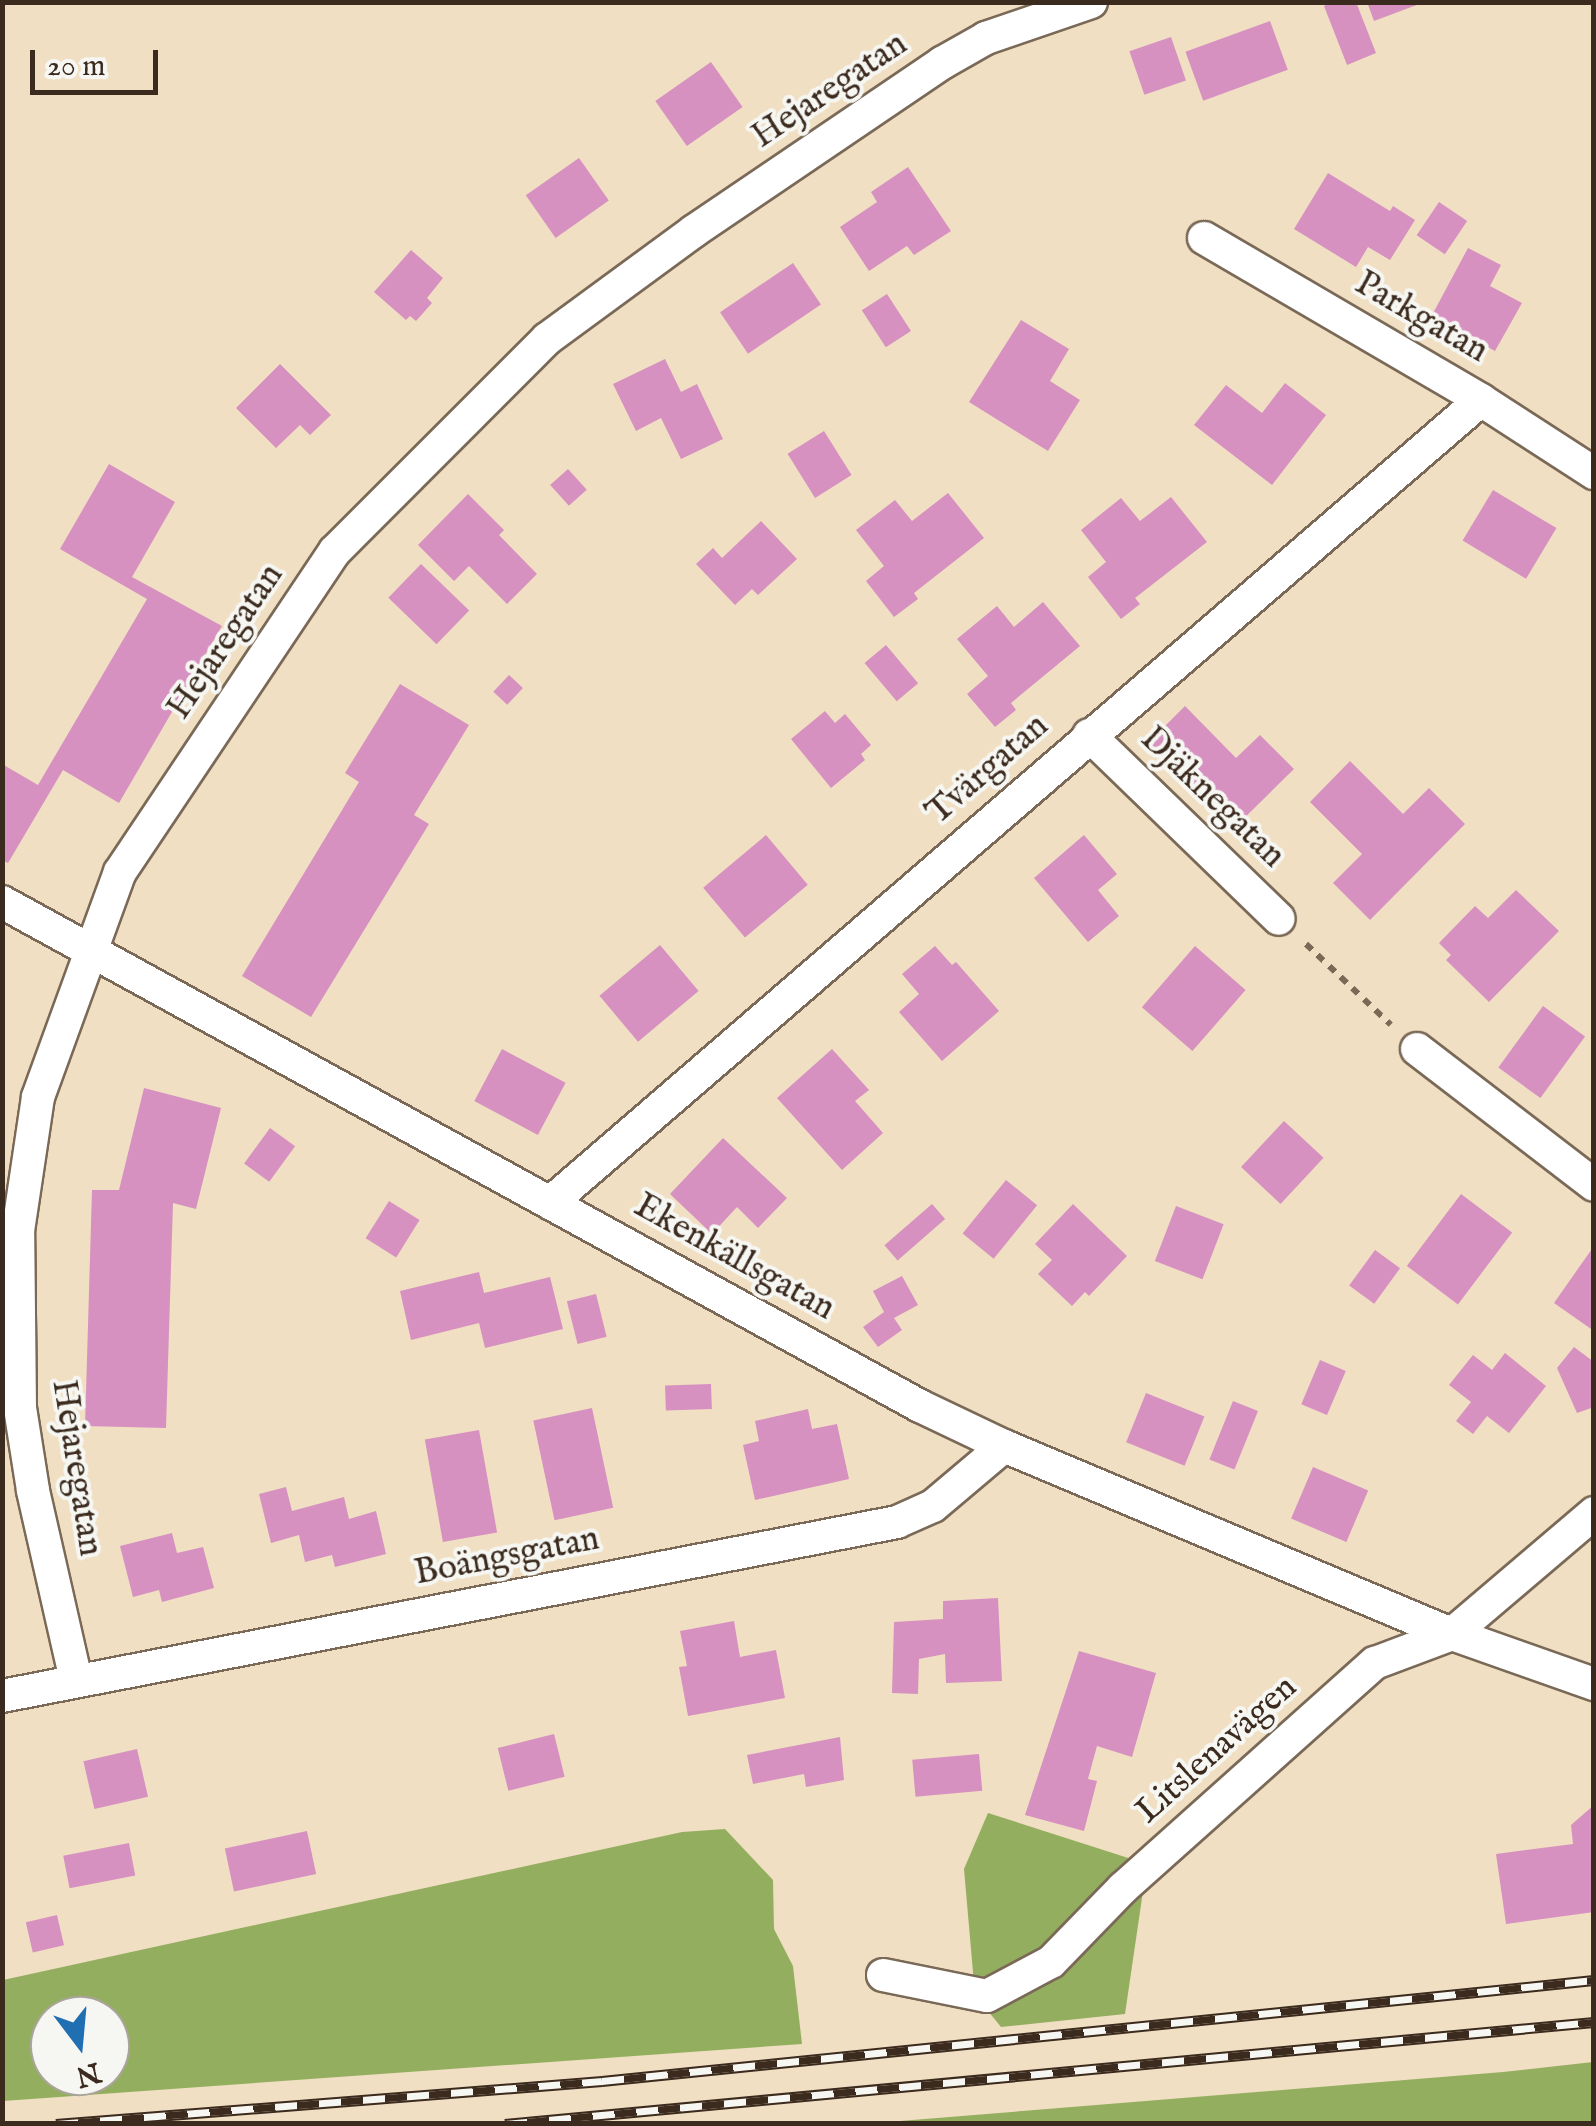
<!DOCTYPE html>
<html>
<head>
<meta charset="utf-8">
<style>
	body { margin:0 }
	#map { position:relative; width:1596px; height:2126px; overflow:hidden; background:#f0dfc2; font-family:"IM FELL English",serif }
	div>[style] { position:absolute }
	.forest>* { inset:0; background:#94ae60 }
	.building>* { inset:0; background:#d691c1; transform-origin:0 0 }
	.path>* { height:6px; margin-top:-3px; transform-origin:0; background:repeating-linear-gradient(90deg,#7a6957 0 8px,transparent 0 16px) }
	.roads { filter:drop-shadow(2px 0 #7a6957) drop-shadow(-2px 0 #7a6957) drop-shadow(0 2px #7a6957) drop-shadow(0 -2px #7a6957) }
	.street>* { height:32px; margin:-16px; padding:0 16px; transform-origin:16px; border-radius:16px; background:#fff }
	.rail>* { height:11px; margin-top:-5.5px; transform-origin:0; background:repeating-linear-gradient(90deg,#f6f6f2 0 22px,#3b2a1e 0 44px); box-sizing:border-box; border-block:2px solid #3b2a1e }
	span { translate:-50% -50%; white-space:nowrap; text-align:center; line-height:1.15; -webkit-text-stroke:8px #f6f6f2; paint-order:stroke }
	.street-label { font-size:35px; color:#3b2a1e }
	.frame { position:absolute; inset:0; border:5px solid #3b2a1e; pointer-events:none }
	.north { position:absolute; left:30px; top:1996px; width:100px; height:100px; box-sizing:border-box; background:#f6f6f2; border:2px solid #aba49d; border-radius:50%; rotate:164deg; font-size:28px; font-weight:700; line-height:40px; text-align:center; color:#3b2a1e }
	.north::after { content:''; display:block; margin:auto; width:35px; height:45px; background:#1f6fb2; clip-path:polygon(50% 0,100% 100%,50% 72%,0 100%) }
	.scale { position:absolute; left:30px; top:50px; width:128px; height:45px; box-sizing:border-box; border:5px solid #3b2a1e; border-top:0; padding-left:12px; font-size:30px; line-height:35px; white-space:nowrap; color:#3b2a1e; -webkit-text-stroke:8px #f6f6f2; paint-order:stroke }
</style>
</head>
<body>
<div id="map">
	<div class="forest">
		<div style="clip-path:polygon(988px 1813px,1147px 1864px,1125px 2014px,1001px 2027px,975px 1995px,964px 1869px)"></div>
		<div style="clip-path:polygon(evenodd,725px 1829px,773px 1880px,774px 1929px,793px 1966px,802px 2044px,3px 2101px,3px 1980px,682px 1832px,725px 1829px,50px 2016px,110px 2016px,110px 2076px,50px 2076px,50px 2016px)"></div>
		<div style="clip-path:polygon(1593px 2062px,1593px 2123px,875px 2123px,1503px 2072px)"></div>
	</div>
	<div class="building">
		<div style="clip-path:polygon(1332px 2px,1356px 2px,1376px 53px,1347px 65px,1324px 6px)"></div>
		<div style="clip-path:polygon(1367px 2px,1422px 2px,1422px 3px,1374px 21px)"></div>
		<div style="left:1270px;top:21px;width:52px;height:90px;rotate:70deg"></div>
		<div style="left:1171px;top:37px;width:46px;height:44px;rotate:71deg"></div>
		<div style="left:711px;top:62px;width:55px;height:68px;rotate:55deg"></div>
		<div style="left:579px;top:158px;width:52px;height:65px;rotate:55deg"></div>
		<div style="clip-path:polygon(908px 167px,951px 231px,914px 255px,907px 246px,869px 271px,840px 227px,877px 202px,871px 192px)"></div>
		<div style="clip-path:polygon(1328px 173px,1390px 211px,1393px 206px,1415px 220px,1390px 260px,1368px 247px,1356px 267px,1294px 229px)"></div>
		<div style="left:1439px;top:202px;width:34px;height:40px;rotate:34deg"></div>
		<div style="clip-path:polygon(1468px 248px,1501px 265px,1490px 286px,1522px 303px,1495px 351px,1431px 317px)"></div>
		<div style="clip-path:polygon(411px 250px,443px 278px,427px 298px,432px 303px,416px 321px,410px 316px,406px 320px,374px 292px)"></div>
		<div style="left:793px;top:263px;width:50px;height:88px;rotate:56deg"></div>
		<div style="left:887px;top:294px;width:44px;height:30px;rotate:57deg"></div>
		<div style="clip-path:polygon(1021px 320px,1069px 349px,1050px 381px,1080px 400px,1048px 451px,969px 402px)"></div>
		<div style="clip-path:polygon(665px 359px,681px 392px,697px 384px,723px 439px,681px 459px,661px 418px,636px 431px,613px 384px)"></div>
		<div style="clip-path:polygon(280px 364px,331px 415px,310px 435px,300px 425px,276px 448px,236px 408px)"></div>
		<div style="clip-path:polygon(1285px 383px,1326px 415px,1272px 485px,1194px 425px,1226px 385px,1262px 413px)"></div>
		<div style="left:824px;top:431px;width:52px;height:43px;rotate:58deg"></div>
		<div style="clip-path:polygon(109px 464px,175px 502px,132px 577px,222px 626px,119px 803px,63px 770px,8px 863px,2px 860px,2px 764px,38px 785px,147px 599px,60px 549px)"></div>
		<div style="left:568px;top:469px;width:28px;height:24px;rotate:48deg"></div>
		<div style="left:1493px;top:490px;width:74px;height:59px;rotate:31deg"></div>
		<div style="clip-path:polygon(948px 493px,984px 538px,914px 593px,918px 599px,894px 617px,866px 581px,884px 566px,856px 530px,895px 500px,912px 521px)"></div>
		<div style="clip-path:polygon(468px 494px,504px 530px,499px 535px,537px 574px,507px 604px,469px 566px,454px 581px,418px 545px)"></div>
		<div style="clip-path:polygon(1171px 497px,1207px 542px,1135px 598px,1140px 604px,1121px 619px,1088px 577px,1106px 562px,1081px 530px,1121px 498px,1140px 521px)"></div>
		<div style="clip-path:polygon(761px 521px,797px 559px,758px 595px,752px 589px,735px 605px,696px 564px,713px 548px,722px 558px)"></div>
		<div style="left:421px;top:564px;width:67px;height:47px;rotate:44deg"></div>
		<div style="clip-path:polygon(1043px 602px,1080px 646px,1011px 703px,1016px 710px,995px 727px,967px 694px,988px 676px,957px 639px,997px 606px,1014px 627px)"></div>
		<div style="left:886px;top:645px;width:50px;height:28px;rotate:50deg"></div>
		<div style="left:509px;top:675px;width:19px;height:23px;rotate:43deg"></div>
		<div style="clip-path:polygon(400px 684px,469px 725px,414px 815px,429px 824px,311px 1017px,242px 976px,359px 782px,345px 773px)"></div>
		<div style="clip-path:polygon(1185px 706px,1236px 758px,1260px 735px,1294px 769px,1233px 829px,1148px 743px)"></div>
		<div style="clip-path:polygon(825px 711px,835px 723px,845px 714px,871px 745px,861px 754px,865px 760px,831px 788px,791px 739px)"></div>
		<div style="clip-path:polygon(1350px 761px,1403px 814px,1429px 788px,1465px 824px,1370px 920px,1333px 883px,1362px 854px,1310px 802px)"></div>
		<div style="left:766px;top:835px;width:65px;height:82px;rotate:50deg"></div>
		<div style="clip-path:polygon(1084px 835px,1117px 874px,1098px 890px,1119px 916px,1088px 942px,1034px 878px)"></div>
		<div style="clip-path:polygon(1516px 890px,1559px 931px,1489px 1002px,1446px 960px,1451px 955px,1439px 943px,1475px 906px,1488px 918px)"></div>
		<div style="left:660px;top:945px;width:60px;height:79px;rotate:50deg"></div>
		<div style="clip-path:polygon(935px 946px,952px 965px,956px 962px,999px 1011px,942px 1061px,899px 1012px,919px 994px,902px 974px)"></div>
		<div style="left:1195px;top:946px;width:67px;height:81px;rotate:41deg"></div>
		<div style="left:1543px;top:1006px;width:52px;height:76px;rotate:36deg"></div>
		<div style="left:502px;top:1049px;width:72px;height:59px;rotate:28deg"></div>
		<div style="clip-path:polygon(832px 1049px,869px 1090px,855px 1101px,883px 1133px,842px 1170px,777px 1098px)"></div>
		<div style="clip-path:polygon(144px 1088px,221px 1108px,196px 1209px,173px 1203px,166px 1428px,85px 1426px,92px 1190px,119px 1190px)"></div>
		<div style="left:1284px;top:1121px;width:54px;height:63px;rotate:43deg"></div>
		<div style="left:270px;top:1128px;width:31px;height:44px;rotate:36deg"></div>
		<div style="clip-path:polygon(723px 1138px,787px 1198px,758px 1228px,737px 1207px,712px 1234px,670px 1194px)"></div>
		<div style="left:1006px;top:1180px;width:40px;height:69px;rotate:39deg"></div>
		<div style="left:1461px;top:1194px;width:64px;height:90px;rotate:37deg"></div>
		<div style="left:389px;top:1201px;width:36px;height:44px;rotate:32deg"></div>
		<div style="left:932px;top:1204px;width:20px;height:63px;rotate:49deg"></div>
		<div style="clip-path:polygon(1073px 1204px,1127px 1256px,1089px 1296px,1085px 1292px,1072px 1306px,1038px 1274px,1052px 1260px,1035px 1244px)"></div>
		<div style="left:1176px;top:1206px;width:51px;height:59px;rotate:21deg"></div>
		<div style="clip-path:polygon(1594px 1246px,1594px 1331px,1554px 1303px)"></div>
		<div style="left:1375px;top:1250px;width:31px;height:44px;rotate:36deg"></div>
		<div style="clip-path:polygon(479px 1272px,484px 1293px,550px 1277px,563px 1329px,485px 1348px,479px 1323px,411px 1340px,400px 1291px)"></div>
		<div style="clip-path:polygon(902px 1276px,918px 1305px,894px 1318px,902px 1330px,878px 1347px,863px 1327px,884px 1312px,873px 1291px)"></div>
		<div style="left:596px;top:1294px;width:44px;height:30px;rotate:76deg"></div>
		<div style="clip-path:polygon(1574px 1347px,1594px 1362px,1594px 1407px,1577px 1413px,1557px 1368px)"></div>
		<div style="clip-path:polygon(1505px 1353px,1546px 1386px,1509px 1433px,1487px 1416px,1473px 1434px,1456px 1421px,1471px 1402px,1449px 1385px,1473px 1355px,1492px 1370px)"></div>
		<div style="left:1320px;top:1360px;width:28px;height:48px;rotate:23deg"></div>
		<div style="left:711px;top:1384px;width:25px;height:46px;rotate:88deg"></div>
		<div style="left:1146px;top:1393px;width:63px;height:53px;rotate:22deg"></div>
		<div style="left:1233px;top:1401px;width:27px;height:63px;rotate:22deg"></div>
		<div style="left:592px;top:1408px;width:102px;height:60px;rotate:78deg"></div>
		<div style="clip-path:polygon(808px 1409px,812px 1429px,837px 1424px,849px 1479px,755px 1500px,743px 1445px,759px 1441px,755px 1421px)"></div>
		<div style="left:479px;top:1430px;width:104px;height:55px;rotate:80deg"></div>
		<div style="left:1313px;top:1467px;width:60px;height:56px;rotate:23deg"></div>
		<div style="clip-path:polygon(286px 1487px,292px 1511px,344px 1497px,349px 1519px,376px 1511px,386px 1554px,335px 1567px,332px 1555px,305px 1562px,299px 1535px,271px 1543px,259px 1494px)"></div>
		<div style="clip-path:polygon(172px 1533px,177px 1553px,203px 1547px,214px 1588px,162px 1602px,159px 1590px,133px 1597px,120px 1546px)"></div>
		<div style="clip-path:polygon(998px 1598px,1002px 1681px,946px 1683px,945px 1654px,919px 1659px,918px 1694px,892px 1693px,894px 1622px,943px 1619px,943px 1601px)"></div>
		<div style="clip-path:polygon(734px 1621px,740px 1657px,776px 1650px,785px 1698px,688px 1716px,679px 1667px,687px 1666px,680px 1631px)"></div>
		<div style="clip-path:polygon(1079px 1651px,1156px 1673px,1132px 1757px,1097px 1746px,1088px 1779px,1097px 1781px,1084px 1831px,1025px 1815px)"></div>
		<div style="left:554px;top:1734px;width:44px;height:58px;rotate:76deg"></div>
		<div style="clip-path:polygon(840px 1737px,844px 1780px,806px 1787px,804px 1774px,753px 1784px,747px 1755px)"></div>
		<div style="left:137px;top:1749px;width:49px;height:55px;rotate:77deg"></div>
		<div style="left:979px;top:1754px;width:37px;height:67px;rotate:85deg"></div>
		<div style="clip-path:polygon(1594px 1805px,1594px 1912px,1506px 1924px,1496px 1854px,1573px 1844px,1571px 1825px)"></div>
		<div style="left:307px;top:1831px;width:44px;height:84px;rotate:78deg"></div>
		<div style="left:129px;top:1843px;width:33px;height:67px;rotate:79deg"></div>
		<div style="left:57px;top:1915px;width:31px;height:32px;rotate:77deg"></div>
	</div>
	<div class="path">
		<div style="left:1306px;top:944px;width:117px;rotate:43.6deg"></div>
	</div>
	<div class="roads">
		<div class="street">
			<div style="left:1204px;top:238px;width:321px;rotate:30.3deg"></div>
			<div style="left:1481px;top:400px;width:135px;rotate:32.9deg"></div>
			<div style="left:1089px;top:735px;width:264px;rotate:44.1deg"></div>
			<div style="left:2px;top:902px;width:1047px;rotate:28.77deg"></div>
			<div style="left:920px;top:1406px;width:93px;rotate:25.5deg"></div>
			<div style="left:1004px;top:1446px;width:486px;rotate:22.8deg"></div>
			<div style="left:1452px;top:1634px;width:151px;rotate:19.4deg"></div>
			<div style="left:1417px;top:1049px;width:223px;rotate:37.5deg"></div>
			<div style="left:550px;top:1203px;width:1229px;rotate:-40.78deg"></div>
			<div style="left:76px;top:1680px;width:195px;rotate:-102.8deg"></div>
			<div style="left:33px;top:1490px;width:83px;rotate:-99deg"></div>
			<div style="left:20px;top:1408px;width:177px;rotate:-90.6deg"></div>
			<div style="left:18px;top:1231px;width:135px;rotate:-81.5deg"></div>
			<div style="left:38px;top:1097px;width:239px;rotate:-70deg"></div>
			<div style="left:120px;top:872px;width:386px;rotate:-56.2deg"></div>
			<div style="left:335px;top:551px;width:300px;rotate:-45deg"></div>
			<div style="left:547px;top:339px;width:182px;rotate:-36.3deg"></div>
			<div style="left:694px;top:231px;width:300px;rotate:-34.1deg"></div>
			<div style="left:942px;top:63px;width:51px;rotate:-29.6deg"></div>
			<div style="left:986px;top:38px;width:111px;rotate:-18.9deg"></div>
			<div style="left:2px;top:1696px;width:912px;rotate:-11deg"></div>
			<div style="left:897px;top:1522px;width:39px;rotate:-24deg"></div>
			<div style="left:933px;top:1506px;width:93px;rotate:-40.2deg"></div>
			<div style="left:883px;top:1975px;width:106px;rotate:11.4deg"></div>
			<div style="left:987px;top:1996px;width:72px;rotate:-28deg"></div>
			<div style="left:1051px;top:1962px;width:103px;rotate:-45.8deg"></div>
			<div style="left:1123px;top:1888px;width:338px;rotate:-41.8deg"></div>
			<div style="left:1375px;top:1663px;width:82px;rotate:-20.6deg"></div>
			<div style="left:1452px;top:1634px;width:187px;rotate:-40.4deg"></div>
		</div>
	</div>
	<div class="rail">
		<div style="left:56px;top:2124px;width:548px;rotate:-4.5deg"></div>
		<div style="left:602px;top:2081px;width:997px;rotate:-5.81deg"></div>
		<div style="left:505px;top:2124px;width:1094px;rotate:-5.35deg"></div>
	</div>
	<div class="street-label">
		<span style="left:830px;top:91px;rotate:-34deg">Hejaregatan</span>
		<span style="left:1421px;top:318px;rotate:30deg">Parkgatan</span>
		<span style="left:226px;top:642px;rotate:-56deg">Hejaregatan</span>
		<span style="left:988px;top:770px;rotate:-41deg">Tvärgatan</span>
		<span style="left:1212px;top:798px;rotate:44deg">Djäknegatan</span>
		<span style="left:734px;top:1258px;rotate:29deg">Ekenkällsgatan</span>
		<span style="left:76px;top:1468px;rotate:81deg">Hejaregatan</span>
		<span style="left:507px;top:1557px;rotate:-11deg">Boängsgatan</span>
		<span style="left:1217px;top:1750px;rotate:-42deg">Litslenavägen</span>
	</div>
	<div class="frame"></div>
	<div class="north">N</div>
	<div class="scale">20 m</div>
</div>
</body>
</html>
